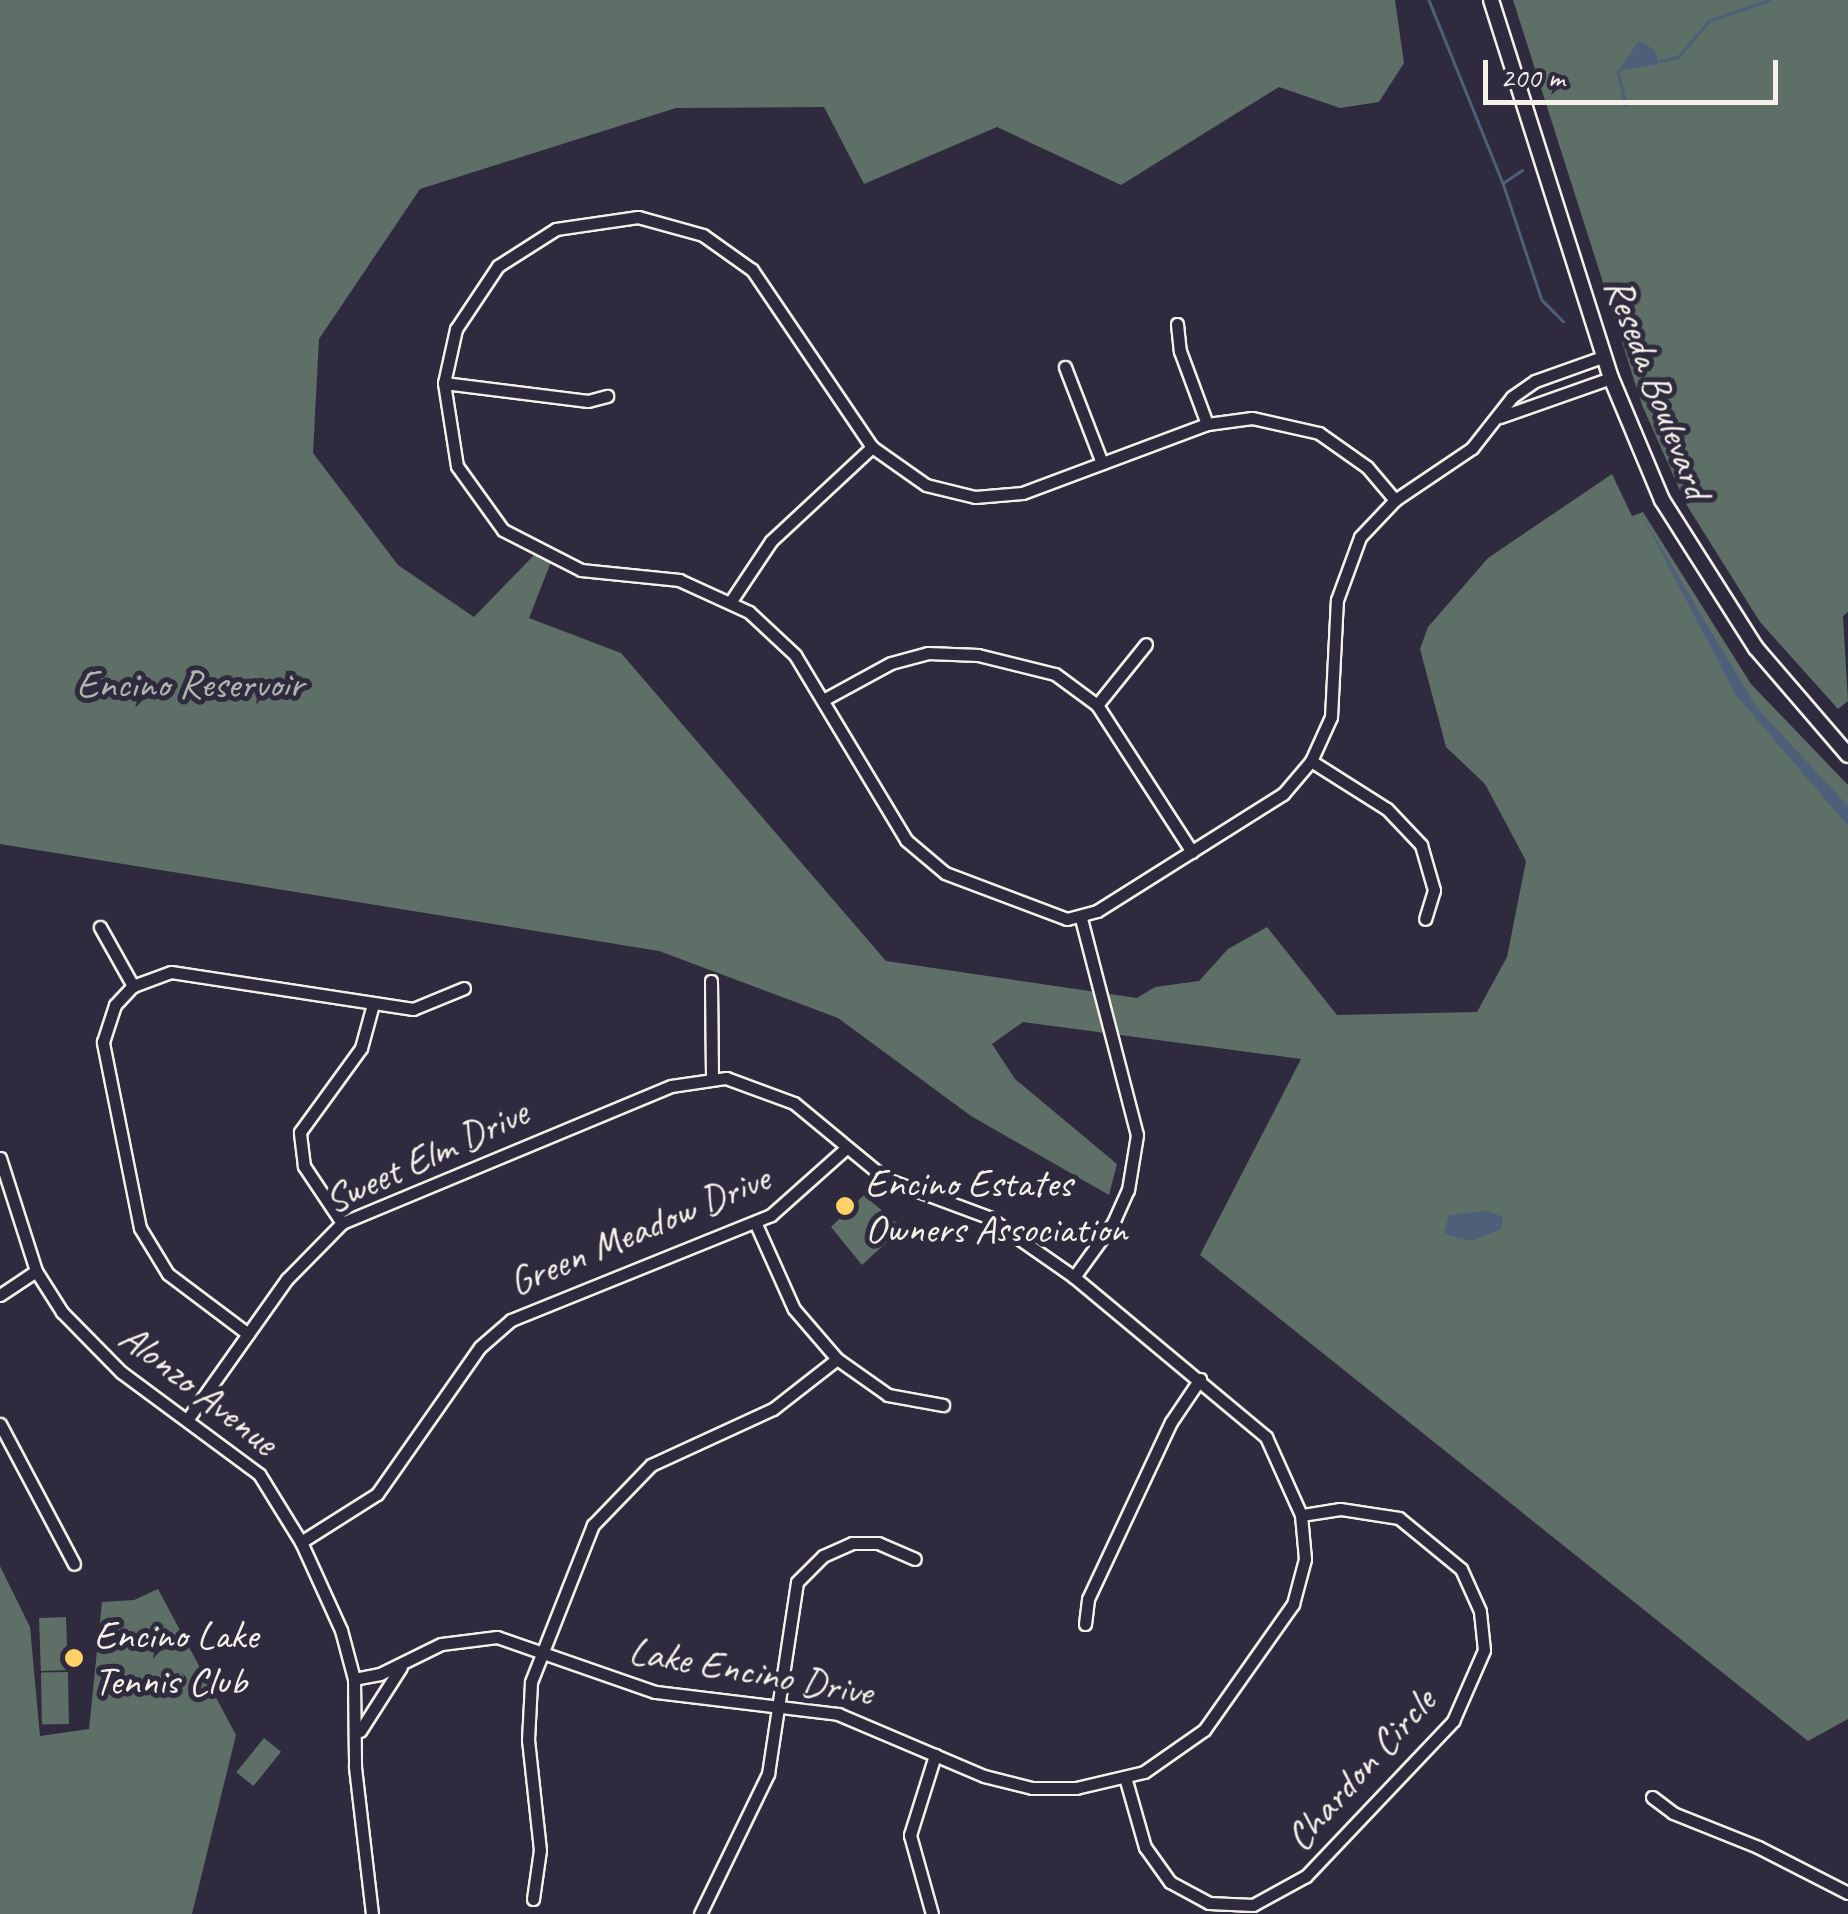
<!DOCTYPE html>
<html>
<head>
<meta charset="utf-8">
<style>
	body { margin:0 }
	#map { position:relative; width:1848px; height:1914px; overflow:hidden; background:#2f2a3d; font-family:Caveat,sans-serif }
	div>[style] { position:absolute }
	.green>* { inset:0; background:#5d6f67; transform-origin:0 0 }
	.water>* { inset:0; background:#4e6079 }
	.stream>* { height:2.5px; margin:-1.25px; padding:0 1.25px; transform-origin:1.25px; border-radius:1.25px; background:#4e6079 }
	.roads { filter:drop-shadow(2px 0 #f4f1e8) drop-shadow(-2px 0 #f4f1e8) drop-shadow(0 2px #f4f1e8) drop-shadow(0 -2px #f4f1e8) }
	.minor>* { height:11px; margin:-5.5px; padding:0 5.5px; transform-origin:5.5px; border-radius:5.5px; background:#2f2a3d }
	.major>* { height:14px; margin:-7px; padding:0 7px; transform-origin:7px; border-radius:7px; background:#2f2a3d }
	.dots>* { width:28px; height:28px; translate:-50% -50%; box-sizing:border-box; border:5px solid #2f2a3d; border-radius:50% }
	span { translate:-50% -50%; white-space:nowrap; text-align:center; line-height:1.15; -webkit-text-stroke:10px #2f2a3d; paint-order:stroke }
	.street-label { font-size:40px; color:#f4f1e8 }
	.park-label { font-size:40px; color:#b0b6ae }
	.poi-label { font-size:40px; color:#f4f1e8 }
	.left { translate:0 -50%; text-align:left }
	.scale { position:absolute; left:1483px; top:60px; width:295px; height:45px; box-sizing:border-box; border:5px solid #f4f1e8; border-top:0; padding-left:12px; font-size:30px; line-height:35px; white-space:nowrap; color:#f4f1e8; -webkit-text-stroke:8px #2f2a3d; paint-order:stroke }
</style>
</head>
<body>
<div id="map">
	<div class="green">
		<div style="clip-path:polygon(0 0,1395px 0,1404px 63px,1379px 102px,1340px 108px,1279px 87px,1121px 185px,997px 127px,864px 184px,824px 107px,676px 108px,420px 189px,319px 339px,313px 453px,398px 565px,474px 617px,535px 554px,551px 562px,529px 618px,621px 653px,886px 961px,1137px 998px,1155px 987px,1199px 981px,1228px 949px,1267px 927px,1337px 1015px,1477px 1012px,1507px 957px,1526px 861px,1485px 784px,1446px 747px,1420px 649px,1428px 627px,1488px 558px,1612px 474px,1632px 516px,1643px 512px,1751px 684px,1848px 785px,1848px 1719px,1808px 1741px,1200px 1255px,1301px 1059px,1023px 1022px,992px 1044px,1015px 1079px,1117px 1164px,1109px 1195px,971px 1116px,838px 1018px,659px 951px,0 844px)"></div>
		<div style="clip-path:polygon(1513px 0,1848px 0,1848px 612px,1843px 616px,1848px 701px,1838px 709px,1760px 622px,1686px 504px,1642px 405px)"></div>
		<div style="clip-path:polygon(864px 1195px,902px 1228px,862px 1265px,831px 1227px)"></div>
		<div style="clip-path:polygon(0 1566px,30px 1627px,40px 1736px,89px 1729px,102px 1602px,134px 1600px,158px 1589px,236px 1735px,192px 1914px,0 1914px)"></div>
		<div style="left:66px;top:1617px;width:53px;height:27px;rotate:88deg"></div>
		<div style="left:68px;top:1672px;width:52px;height:27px;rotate:89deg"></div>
		<div style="left:264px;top:1738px;width:22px;height:44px;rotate:39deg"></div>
	</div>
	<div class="water">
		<div style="clip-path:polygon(1639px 41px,1655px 50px,1659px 64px,1618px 71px)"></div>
		<div style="clip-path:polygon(1641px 514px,1757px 708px,1848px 806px,1848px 826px,1736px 695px)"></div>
		<div style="clip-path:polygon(1487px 1211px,1503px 1217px,1501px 1229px,1472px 1241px,1444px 1234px,1449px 1215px)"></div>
	</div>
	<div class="stream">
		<div style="left:1429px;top:0;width:197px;rotate:68deg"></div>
		<div style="left:1503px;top:183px;width:123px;rotate:71.6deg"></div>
		<div style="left:1542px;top:300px;width:30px;rotate:45deg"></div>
		<div style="left:1660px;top:61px;width:18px;rotate:-13deg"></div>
		<div style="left:1678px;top:57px;width:48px;rotate:-49.3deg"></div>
		<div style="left:1709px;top:21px;width:64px;rotate:-19.3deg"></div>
		<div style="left:1618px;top:71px;width:36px;rotate:77deg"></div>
		<div style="left:1503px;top:183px;width:23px;rotate:-34deg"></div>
	</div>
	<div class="roads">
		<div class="minor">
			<div style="left:1177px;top:324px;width:27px;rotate:84deg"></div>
			<div style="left:1180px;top:351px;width:78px;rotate:69.7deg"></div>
			<div style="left:1065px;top:367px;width:103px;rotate:68.9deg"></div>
			<div style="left:444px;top:383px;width:145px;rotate:7.1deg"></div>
			<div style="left:588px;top:401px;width:20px;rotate:-15deg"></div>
			<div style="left:1500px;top:417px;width:118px;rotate:-19.4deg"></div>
			<div style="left:1395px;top:500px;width:43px;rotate:-130.3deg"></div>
			<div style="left:1367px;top:467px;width:59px;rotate:-144.7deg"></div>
			<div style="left:1319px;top:433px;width:69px;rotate:-167.4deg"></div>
			<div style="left:1252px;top:418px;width:45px;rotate:172.4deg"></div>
			<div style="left:1207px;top:424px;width:197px;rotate:159.5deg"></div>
			<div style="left:1022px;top:493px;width:47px;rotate:175.1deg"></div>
			<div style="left:975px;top:497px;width:50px;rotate:-166.2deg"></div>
			<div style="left:926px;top:485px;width:66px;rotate:-144.9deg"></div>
			<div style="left:872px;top:447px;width:214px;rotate:-124.1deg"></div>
			<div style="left:752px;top:270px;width:60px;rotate:-144.5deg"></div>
			<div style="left:703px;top:235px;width:67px;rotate:-164.5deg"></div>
			<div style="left:638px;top:217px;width:83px;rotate:171.7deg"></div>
			<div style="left:556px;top:229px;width:69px;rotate:147.5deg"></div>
			<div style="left:498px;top:266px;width:76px;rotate:123.7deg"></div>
			<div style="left:456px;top:329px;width:55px;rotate:102.5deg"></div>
			<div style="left:444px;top:383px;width:84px;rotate:81.1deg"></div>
			<div style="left:457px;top:466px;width:79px;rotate:54.3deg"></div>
			<div style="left:503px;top:530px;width:88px;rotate:27.1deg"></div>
			<div style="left:581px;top:570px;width:99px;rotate:5.8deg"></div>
			<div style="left:679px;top:580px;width:77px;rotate:24.6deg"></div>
			<div style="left:749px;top:612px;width:63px;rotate:43.1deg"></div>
			<div style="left:795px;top:655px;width:216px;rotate:59deg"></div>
			<div style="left:906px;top:840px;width:51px;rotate:40.2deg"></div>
			<div style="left:945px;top:873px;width:130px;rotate:20.7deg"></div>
			<div style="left:1067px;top:919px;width:31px;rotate:-15deg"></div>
			<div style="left:1097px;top:911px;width:220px;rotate:-32.2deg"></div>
			<div style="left:1283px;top:794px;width:43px;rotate:-49.7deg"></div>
			<div style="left:1311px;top:761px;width:48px;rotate:-65.6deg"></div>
			<div style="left:1331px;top:717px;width:117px;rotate:-87.1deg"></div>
			<div style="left:1337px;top:600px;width:67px;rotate:-69.9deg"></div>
			<div style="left:1360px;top:537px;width:51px;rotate:-46.6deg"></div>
			<div style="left:1395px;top:500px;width:93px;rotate:-34deg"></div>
			<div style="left:1472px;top:448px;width:65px;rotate:-51.9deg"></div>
			<div style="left:1512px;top:397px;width:28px;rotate:-35deg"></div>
			<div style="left:1535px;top:381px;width:74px;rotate:-19.7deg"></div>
			<div style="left:731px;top:601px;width:72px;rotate:-56.3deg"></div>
			<div style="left:771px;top:541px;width:138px;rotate:-42.9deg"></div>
			<div style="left:823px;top:700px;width:77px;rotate:-28.6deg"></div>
			<div style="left:891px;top:663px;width:38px;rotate:-15deg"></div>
			<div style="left:928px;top:653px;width:50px;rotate:2.3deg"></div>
			<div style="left:978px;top:655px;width:79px;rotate:13.9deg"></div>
			<div style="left:1055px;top:674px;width:52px;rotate:36.4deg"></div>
			<div style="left:1097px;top:705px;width:175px;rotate:57.1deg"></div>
			<div style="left:1097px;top:705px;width:78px;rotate:-51.2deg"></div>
			<div style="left:1311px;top:761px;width:90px;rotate:32.3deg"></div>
			<div style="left:1387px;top:809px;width:50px;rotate:46.6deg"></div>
			<div style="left:1421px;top:845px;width:47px;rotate:73.9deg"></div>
			<div style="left:1434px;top:890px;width:30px;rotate:107deg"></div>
			<div style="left:100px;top:927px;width:68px;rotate:60.8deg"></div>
			<div style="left:711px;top:981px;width:97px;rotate:89.4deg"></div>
			<div style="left:0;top:1158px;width:119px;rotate:72.3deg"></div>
			<div style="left:36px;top:1271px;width:49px;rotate:57.6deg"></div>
			<div style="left:62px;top:1312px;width:84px;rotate:45.5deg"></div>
			<div style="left:121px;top:1372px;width:172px;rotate:36.5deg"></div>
			<div style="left:259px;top:1474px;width:80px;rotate:58.3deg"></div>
			<div style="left:301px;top:1542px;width:97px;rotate:65.6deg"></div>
			<div style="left:341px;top:1630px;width:51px;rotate:75.1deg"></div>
			<div style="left:354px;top:1679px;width:88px;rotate:89.3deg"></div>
			<div style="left:355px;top:1767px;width:148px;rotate:83.4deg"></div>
			<div style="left:755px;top:1222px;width:95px;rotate:65.9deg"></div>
			<div style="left:794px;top:1309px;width:66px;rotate:49.3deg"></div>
			<div style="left:837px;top:1359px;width:62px;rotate:35.2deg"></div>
			<div style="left:888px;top:1395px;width:56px;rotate:10.3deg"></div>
			<div style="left:342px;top:1223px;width:69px;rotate:-123.7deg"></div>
			<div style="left:304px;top:1166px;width:34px;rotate:-97deg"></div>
			<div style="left:300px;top:1132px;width:104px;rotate:-54deg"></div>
			<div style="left:361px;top:1048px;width:46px;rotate:-74.7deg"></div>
			<div style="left:1074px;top:1277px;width:67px;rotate:-54.2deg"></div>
			<div style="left:1113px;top:1223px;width:36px;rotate:-66deg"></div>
			<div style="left:1128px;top:1190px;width:56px;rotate:-80.7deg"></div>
			<div style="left:1137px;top:1135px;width:224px;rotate:-104.5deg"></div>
			<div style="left:0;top:1295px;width:43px;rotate:-33.7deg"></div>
			<div style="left:248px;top:1334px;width:100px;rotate:-143.1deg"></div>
			<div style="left:168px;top:1274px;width:54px;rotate:-121.3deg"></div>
			<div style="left:140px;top:1228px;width:190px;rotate:-101.3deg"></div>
			<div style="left:103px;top:1042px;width:39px;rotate:-72deg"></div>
			<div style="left:115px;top:1005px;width:26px;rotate:-47deg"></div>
			<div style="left:133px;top:986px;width:40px;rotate:-20.2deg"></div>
			<div style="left:171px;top:972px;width:245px;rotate:8.7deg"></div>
			<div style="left:413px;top:1009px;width:55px;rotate:-22.4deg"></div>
			<div style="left:187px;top:1420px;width:173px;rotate:-54.7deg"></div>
			<div style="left:287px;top:1279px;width:78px;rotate:-45.5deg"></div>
			<div style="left:342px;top:1223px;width:356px;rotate:-22.6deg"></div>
			<div style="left:671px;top:1086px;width:56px;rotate:-8.3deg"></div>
			<div style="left:726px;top:1078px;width:72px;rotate:20.2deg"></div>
			<div style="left:794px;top:1103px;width:119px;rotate:39.6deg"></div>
			<div style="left:886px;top:1179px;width:109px;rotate:20.4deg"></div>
			<div style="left:988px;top:1217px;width:105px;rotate:34.9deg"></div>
			<div style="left:1074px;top:1277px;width:250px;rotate:39.8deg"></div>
			<div style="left:1266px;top:1437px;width:85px;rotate:65.8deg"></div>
			<div style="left:1301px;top:1515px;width:44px;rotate:84.8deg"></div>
			<div style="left:1305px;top:1559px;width:47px;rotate:104.9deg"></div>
			<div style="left:1293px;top:1604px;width:154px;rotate:125.2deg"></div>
			<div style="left:1204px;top:1730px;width:73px;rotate:145deg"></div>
			<div style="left:1144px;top:1772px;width:70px;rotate:166.8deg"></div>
			<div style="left:1076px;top:1788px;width:44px;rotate:180deg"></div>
			<div style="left:1032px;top:1788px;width:49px;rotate:-166deg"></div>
			<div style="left:984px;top:1776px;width:159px;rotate:-157deg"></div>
			<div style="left:838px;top:1714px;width:184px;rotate:-173.1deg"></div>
			<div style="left:655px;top:1692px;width:167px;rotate:-160.8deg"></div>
			<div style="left:497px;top:1637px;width:56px;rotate:172.9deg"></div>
			<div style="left:441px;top:1644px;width:68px;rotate:153.8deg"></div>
			<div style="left:380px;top:1674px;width:26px;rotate:169deg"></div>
			<div style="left:0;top:1424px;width:158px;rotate:62.1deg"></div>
			<div style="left:301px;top:1542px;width:90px;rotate:-32.3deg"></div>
			<div style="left:377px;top:1494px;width:179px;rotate:-55deg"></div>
			<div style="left:480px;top:1347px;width:41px;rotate:-41.1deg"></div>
			<div style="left:511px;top:1320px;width:280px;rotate:-22deg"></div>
			<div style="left:771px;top:1215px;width:98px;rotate:-41.7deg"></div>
			<div style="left:1085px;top:1624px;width:25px;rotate:-83deg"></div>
			<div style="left:1088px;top:1599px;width:195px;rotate:-64.9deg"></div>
			<div style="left:1171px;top:1422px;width:52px;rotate:-56deg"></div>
			<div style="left:360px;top:1731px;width:76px;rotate:-57.4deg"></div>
			<div style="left:1125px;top:1777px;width:73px;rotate:74.1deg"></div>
			<div style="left:1145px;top:1847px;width:43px;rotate:54.5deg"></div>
			<div style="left:1170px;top:1882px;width:44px;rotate:28.3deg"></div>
			<div style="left:1209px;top:1903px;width:44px;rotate:2.6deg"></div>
			<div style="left:1253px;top:1905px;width:60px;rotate:-28.7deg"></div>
			<div style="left:1306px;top:1876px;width:214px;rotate:-46.5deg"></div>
			<div style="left:1453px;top:1721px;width:77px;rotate:-66.4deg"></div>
			<div style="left:1484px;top:1650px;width:39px;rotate:-96deg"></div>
			<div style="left:1480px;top:1611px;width:46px;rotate:-114.3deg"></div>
			<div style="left:1461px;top:1569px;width:80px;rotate:-140.6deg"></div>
			<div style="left:1399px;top:1518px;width:60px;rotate:-171.3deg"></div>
			<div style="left:1340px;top:1509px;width:39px;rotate:171deg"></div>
			<div style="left:1652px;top:1797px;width:26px;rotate:37deg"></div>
			<div style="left:1673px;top:1813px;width:92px;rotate:21.8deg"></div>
			<div style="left:1758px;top:1847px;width:101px;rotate:27.1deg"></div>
			<div style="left:533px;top:1899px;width:49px;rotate:-81.9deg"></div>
			<div style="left:540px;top:1850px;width:111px;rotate:-96.2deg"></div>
			<div style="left:528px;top:1740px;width:58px;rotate:-87deg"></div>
			<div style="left:531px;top:1682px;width:169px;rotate:-68.5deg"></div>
			<div style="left:593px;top:1525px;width:83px;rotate:-46deg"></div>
			<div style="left:651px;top:1465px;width:134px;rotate:-24.7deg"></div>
			<div style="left:773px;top:1409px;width:81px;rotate:-38deg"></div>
			<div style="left:700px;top:1914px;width:156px;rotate:-64.1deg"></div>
			<div style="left:768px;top:1774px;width:194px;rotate:-81.4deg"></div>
			<div style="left:797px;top:1582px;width:37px;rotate:-45deg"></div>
			<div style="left:823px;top:1556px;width:32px;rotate:-24deg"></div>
			<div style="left:852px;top:1543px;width:26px"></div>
			<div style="left:878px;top:1543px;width:40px;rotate:23.4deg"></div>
			<div style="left:932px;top:1914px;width:82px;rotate:-105.6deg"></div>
			<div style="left:910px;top:1835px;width:84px;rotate:-72.6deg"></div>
		</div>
		<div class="major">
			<div style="left:1491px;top:0;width:397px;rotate:72.4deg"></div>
			<div style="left:1611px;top:378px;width:132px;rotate:67.3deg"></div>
			<div style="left:1662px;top:500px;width:175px;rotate:57.6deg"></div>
			<div style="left:1756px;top:648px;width:141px;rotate:49.3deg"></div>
		</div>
	</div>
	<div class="dots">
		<div style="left:845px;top:1206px;background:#ffd166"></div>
		<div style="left:74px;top:1658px;background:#ffd166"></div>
	</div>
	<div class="street-label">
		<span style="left:1658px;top:388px;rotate:69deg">Reseda Boulevard</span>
		<span style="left:426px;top:1156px;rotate:-25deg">Sweet Elm Drive</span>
		<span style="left:639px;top:1230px;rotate:-23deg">Green Meadow Drive</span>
		<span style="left:199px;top:1389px;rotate:38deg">Alonzo Avenue</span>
		<span style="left:751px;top:1671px;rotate:10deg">Lake Encino Drive</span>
		<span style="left:1360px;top:1769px;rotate:-48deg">Chardon Circle</span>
	</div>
	<div class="park-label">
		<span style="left:190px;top:684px">Encino Reservoir</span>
	</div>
	<div class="poi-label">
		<span class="left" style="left:865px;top:1206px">Encino Estates<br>Owners Association</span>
		<span class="left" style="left:94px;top:1658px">Encino Lake<br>Tennis Club</span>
	</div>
	<div class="scale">200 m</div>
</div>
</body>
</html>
